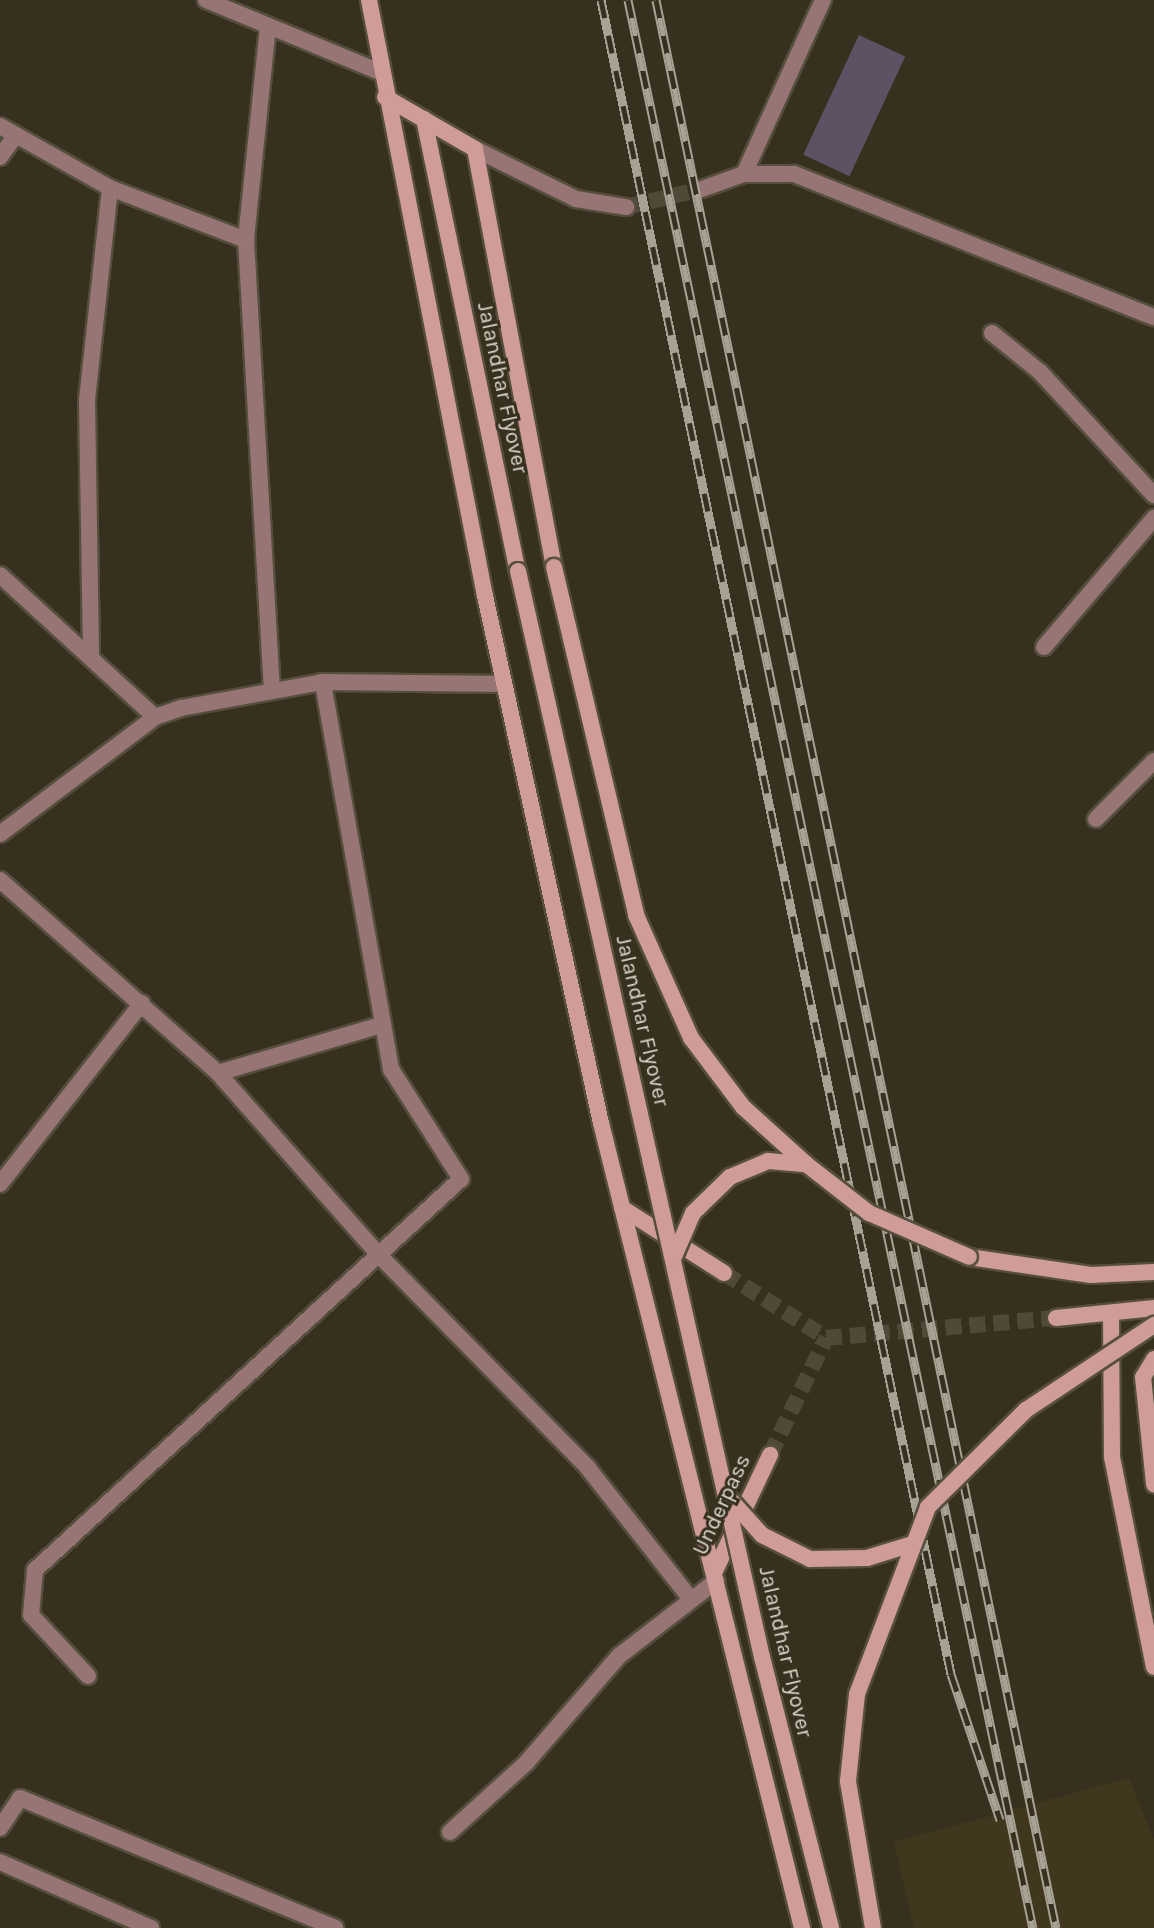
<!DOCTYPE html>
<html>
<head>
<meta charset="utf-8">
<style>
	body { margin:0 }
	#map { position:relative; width:1154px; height:1928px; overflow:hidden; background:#38301e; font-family:Karla,sans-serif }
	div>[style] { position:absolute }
	.built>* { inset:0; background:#41361e }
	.building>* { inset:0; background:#5d5264; transform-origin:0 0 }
	.tertiary-tunnel>* { height:16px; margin-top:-8px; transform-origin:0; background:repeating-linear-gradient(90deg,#504938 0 16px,transparent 0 24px) }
	.secondary-tunnel>* { height:16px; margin-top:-8px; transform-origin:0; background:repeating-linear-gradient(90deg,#504938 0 16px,transparent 0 24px) }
	.roads { filter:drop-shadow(2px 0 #554e3d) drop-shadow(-2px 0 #554e3d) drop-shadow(0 2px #554e3d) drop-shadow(0 -2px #554e3d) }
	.minor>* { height:16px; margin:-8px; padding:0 8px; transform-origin:8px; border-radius:8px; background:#967574 }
	.tertiary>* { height:16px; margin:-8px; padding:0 8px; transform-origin:8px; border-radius:8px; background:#967574 }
	.secondary>* { height:16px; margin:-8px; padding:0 8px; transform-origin:8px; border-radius:8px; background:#d09c9a }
	.rail>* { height:9px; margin-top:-4.5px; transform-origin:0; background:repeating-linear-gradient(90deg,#38301e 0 18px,#a8a295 0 36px); box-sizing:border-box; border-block:2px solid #a8a295 }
	.bridges { filter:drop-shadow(2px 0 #554e3d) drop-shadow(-2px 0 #554e3d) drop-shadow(0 2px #554e3d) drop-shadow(0 -2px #554e3d) }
	.secondary-bridge>* { height:16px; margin:-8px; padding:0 8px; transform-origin:8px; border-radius:8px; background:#d09c9a }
	span { translate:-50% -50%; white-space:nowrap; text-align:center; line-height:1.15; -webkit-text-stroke:6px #38301e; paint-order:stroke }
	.street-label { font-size:22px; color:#dad4ca }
</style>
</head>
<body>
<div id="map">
	<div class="built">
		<div style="clip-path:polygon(1129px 1778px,1154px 1840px,1154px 1928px,914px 1928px,894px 1842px)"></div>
	</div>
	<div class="building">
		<div style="left:859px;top:35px;width:51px;height:132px;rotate:25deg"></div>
	</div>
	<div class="tertiary-tunnel">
		<div style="left:626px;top:207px;width:78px;rotate:-13.3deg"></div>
	</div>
	<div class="secondary-tunnel">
		<div style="left:724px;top:1273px;width:121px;rotate:32.5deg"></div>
		<div style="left:826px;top:1338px;width:231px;rotate:-5deg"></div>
		<div style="left:770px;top:1455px;width:130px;rotate:-64.4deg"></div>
	</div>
	<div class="roads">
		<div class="minor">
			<div style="left:206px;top:0;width:191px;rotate:22.5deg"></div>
			<div style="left:268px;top:26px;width:215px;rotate:95.9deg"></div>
			<div style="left:246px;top:240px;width:452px;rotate:86.7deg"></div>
			<div style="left:0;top:126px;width:126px;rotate:29.4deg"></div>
			<div style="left:110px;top:188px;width:146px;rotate:20.9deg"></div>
			<div style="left:0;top:157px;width:27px;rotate:-54deg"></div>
			<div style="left:744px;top:174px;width:191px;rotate:-65.6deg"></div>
			<div style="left:992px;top:333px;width:62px;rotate:39.1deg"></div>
			<div style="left:1040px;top:372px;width:168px;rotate:47.2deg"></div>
			<div style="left:0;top:575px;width:210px;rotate:42.5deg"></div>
			<div style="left:1044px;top:647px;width:170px;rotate:-49.5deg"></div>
			<div style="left:91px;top:655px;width:255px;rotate:-90.9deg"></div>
			<div style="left:87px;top:400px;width:213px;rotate:-83.8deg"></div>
			<div style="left:1096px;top:819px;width:82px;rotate:-45deg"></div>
			<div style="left:0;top:834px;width:194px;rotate:-37deg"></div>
			<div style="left:155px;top:717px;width:28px;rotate:-19deg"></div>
			<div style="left:181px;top:708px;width:144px;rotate:-10.4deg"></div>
			<div style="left:323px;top:682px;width:181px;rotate:0.6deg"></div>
			<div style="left:0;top:880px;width:291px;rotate:41.5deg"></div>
			<div style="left:218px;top:1073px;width:243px;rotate:48.5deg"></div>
			<div style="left:379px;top:1255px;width:298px;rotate:45.5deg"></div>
			<div style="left:588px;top:1468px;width:164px;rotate:51.9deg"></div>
			<div style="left:218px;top:1073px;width:170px;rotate:-16.4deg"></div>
			<div style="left:0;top:1184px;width:230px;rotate:-51.9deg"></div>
			<div style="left:88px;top:1676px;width:83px;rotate:-133.1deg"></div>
			<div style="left:31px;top:1615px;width:45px;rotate:-84.9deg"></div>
			<div style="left:35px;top:1570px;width:578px;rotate:-42.55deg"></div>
			<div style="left:461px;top:1179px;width:130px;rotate:-122.5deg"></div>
			<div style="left:391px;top:1069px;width:393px;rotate:-100deg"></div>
			<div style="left:0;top:1828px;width:36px;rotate:-56deg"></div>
			<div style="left:20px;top:1798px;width:341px;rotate:22.4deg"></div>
			<div style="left:450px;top:1832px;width:103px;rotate:-42.2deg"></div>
			<div style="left:526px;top:1763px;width:142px;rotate:-49deg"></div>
			<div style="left:619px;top:1656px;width:123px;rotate:-37.7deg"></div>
			<div style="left:0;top:1862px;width:165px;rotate:23.6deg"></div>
		</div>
		<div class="tertiary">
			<div style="left:475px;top:149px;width:113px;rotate:26.3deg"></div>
			<div style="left:576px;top:199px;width:51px;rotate:9.1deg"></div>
			<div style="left:702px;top:189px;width:45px;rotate:-19.7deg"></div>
			<div style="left:744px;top:174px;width:50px"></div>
			<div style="left:794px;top:174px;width:387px;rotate:21.7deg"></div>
		</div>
		<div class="secondary">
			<div style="left:369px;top:0;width:607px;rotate:78.99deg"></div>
			<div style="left:485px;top:596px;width:540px;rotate:77.59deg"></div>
			<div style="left:601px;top:1123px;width:830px;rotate:75.98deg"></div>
			<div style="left:385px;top:97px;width:104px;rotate:30deg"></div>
			<div style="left:475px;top:149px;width:425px;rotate:79.3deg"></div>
			<div style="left:424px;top:119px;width:462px;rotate:78.3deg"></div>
			<div style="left:622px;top:1208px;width:121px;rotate:32.5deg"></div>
			<div style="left:969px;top:1257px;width:123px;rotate:8.4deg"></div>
			<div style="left:1091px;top:1275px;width:63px;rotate:-2.7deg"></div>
			<div style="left:1111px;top:1314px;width:143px;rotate:89.6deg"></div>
			<div style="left:1112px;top:1457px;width:214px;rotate:78.7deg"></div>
			<div style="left:1056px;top:1318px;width:99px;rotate:-5.8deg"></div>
			<div style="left:1154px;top:1359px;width:21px;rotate:121deg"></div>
			<div style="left:1143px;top:1377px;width:108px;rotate:84.1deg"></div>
			<div style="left:714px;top:1573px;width:131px;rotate:-64.6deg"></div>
		</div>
	</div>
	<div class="rail">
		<div style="left:601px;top:0;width:1710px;rotate:78.19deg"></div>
		<div style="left:951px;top:1674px;width:154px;rotate:71.4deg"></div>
		<div style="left:628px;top:0;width:1970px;rotate:78.14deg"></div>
		<div style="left:656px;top:0;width:1969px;rotate:78.28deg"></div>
	</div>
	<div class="bridges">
		<div class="secondary-bridge">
			<div style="left:554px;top:567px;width:358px;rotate:76.7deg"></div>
			<div style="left:636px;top:915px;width:135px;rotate:65.9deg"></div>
			<div style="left:691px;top:1038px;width:86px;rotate:53deg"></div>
			<div style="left:743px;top:1107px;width:85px;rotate:42.1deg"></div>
			<div style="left:806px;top:1164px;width:80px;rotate:37.9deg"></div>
			<div style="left:869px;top:1213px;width:109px;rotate:23.7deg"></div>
			<div style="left:518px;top:571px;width:1113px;rotate:77.34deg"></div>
			<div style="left:762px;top:1657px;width:280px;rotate:75.7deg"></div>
			<div style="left:673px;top:1259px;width:50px;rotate:-66.5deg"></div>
			<div style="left:693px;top:1213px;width:52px;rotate:-44.2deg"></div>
			<div style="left:730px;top:1177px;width:41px;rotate:-22.8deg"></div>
			<div style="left:768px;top:1161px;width:38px;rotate:5deg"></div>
			<div style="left:727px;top:1496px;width:52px;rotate:48.1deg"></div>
			<div style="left:762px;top:1535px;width:54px;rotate:26.6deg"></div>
			<div style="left:810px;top:1559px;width:57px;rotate:-1deg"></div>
			<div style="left:867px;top:1558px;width:47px;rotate:-17.3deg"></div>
			<div style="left:873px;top:1928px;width:149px;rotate:-99.7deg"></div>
			<div style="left:848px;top:1781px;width:87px;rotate:-84.1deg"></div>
			<div style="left:857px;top:1694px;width:200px;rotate:-69.2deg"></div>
			<div style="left:928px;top:1507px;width:138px;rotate:-44.7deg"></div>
			<div style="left:1026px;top:1410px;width:154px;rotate:-33.6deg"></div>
		</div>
	</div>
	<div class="street-label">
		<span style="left:502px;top:388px;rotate:78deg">Jalandhar Flyover</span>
		<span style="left:642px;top:1021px;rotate:77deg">Jalandhar Flyover</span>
		<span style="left:722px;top:1505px;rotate:-65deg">Underpass</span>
		<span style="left:785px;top:1652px;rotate:77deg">Jalandhar Flyover</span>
	</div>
</div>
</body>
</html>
